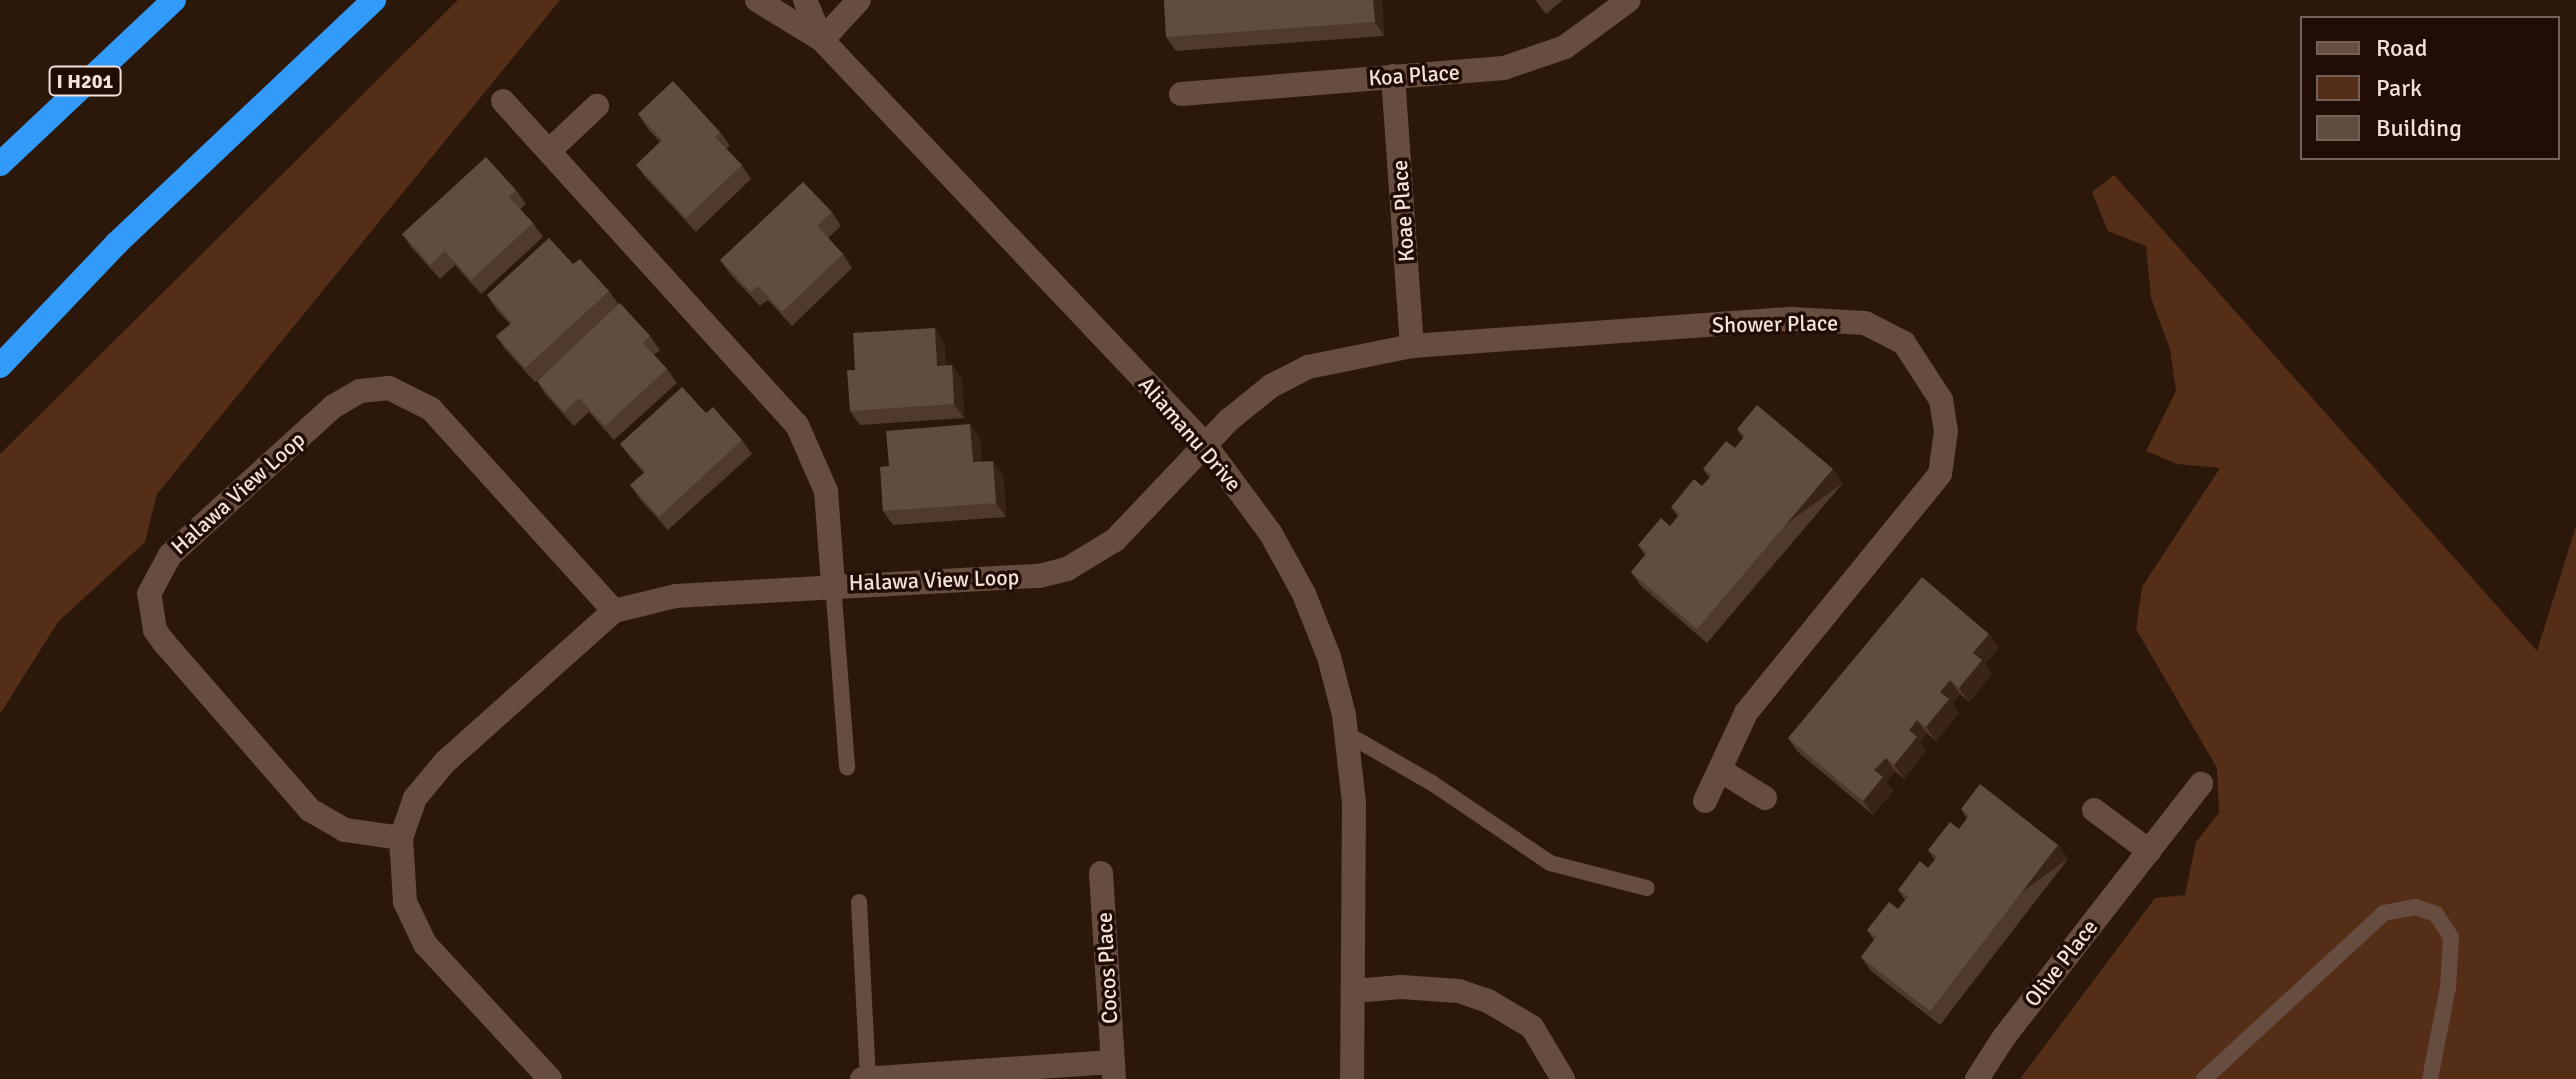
<!DOCTYPE html>
<html>
<head>
<meta charset="utf-8">
<style>
	body { margin:0 }
	#map { position:relative; width:2576px; height:1079px; overflow:hidden; background:#2c170b; font-family:Signika,sans-serif }
	div>[style] { position:absolute }
	.green>* { inset:0; background:#552e17 }
	.service>* { height:16px; margin:-8px; padding:0 8px; transform-origin:8px; border-radius:8px; background:#664d40 }
	.minor>* { height:24px; margin:-12px; padding:0 12px; transform-origin:12px; border-radius:12px; background:#664d40 }
	.tertiary>* { height:24px; margin:-12px; padding:0 12px; transform-origin:12px; border-radius:12px; background:#664d40 }
	.motorway>* { height:24px; margin:-12px; padding:0 12px; transform-origin:12px; border-radius:12px; background:#329af8 }
	.wall>* { inset:0; background:#503a2e }
	.shaded-wall>* { inset:0; background:#3a2418; transform-origin:0 0 }
	.building>* { inset:0; background:#614c40 }
	span { translate:-50% -50%; white-space:nowrap; text-align:center; line-height:1.15; -webkit-text-stroke:7px #210d04; paint-order:stroke }
	.shield-label span { padding:2px 6px; background:#210d04; border:2px solid; border-radius:6px; -webkit-text-stroke-width:0 }
	.shield-label { font-size:20px; color:#f1e2da; font-weight:700 }
	.street-label { font-size:22px; color:#f1e2da }
	.legend { position:absolute; left:2300px; top:16px; width:260px; height:144px; box-sizing:border-box; background:#210d04; border:2px solid #74625a; margin:0; padding:10px 14px; list-style:none; font-size:24px; color:#f1e2da }
	.legend li { display:flex; align-items:center; gap:16px; height:40px }
	.legend b { width:40px; border:2px solid #74625a }
</style>
</head>
<body>
<div id="map">
	<div class="green">
		<div style="clip-path:polygon(458px 0,560px 0,157px 494px,145px 542px,58px 622px,0 714px,0 454px)"></div>
		<div style="clip-path:polygon(2114px 175px,2537px 651px,2576px 526px,2576px 1079px,2020px 1079px,2155px 898px,2185px 895px,2196px 842px,2219px 813px,2217px 768px,2136px 629px,2142px 587px,2220px 468px,2177px 464px,2146px 451px,2176px 391px,2170px 349px,2151px 298px,2146px 246px,2108px 231px,2092px 192px)"></div>
	</div>
	<div class="service">
		<div style="left:833px;top:584px;width:184px;rotate:85.6deg"></div>
		<div style="left:1347px;top:734px;width:98px;rotate:30deg"></div>
		<div style="left:1432px;top:783px;width:143px;rotate:34.1deg"></div>
		<div style="left:1550px;top:863px;width:100px;rotate:14.5deg"></div>
		<div style="left:859px;top:902px;width:176px;rotate:87.1deg"></div>
		<div style="left:2204px;top:1079px;width:245px;rotate:-42.7deg"></div>
		<div style="left:2384px;top:913px;width:32px;rotate:-11deg"></div>
		<div style="left:2415px;top:907px;width:22px;rotate:18deg"></div>
		<div style="left:2436px;top:914px;width:27px;rotate:57deg"></div>
		<div style="left:2451px;top:937px;width:50px;rotate:93.4deg"></div>
		<div style="left:2448px;top:987px;width:94px;rotate:101.1deg"></div>
	</div>
	<div class="minor">
		<div style="left:1393px;top:76px;width:271px;rotate:86deg"></div>
		<div style="left:1181px;top:94px;width:324px;rotate:-4.6deg"></div>
		<div style="left:1504px;top:68px;width:65px;rotate:-19deg"></div>
		<div style="left:1565px;top:47px;width:79px;rotate:-36.3deg"></div>
		<div style="left:503px;top:101px;width:438px;rotate:47.8deg"></div>
		<div style="left:797px;top:425px;width:72px;rotate:66.3deg"></div>
		<div style="left:826px;top:491px;width:93px;rotate:85.7deg"></div>
		<div style="left:549px;top:151px;width:66px;rotate:-43.2deg"></div>
		<div style="left:1720px;top:770px;width:53px;rotate:31.9deg"></div>
		<div style="left:2094px;top:810px;width:69px;rotate:36.7deg"></div>
		<div style="left:401px;top:838px;width:42px;rotate:-70.7deg"></div>
		<div style="left:415px;top:798px;width:47px;rotate:-50.2deg"></div>
		<div style="left:445px;top:762px;width:227px;rotate:-41.8deg"></div>
		<div style="left:614px;top:611px;width:64px;rotate:-13.6deg"></div>
		<div style="left:676px;top:596px;width:364px;rotate:-3.2deg"></div>
		<div style="left:1039px;top:576px;width:29px;rotate:-14deg"></div>
		<div style="left:1067px;top:569px;width:56px;rotate:-31.1deg"></div>
		<div style="left:1115px;top:540px;width:166px;rotate:-46.5deg"></div>
		<div style="left:1229px;top:420px;width:54px;rotate:-39deg"></div>
		<div style="left:1271px;top:386px;width:42px;rotate:-27.2deg"></div>
		<div style="left:1308px;top:367px;width:106px;rotate:-11.4deg"></div>
		<div style="left:1412px;top:346px;width:381px;rotate:-4.1deg"></div>
		<div style="left:1792px;top:319px;width:73px;rotate:3.1deg"></div>
		<div style="left:1865px;top:323px;width:44px;rotate:27.1deg"></div>
		<div style="left:1904px;top:343px;width:68px;rotate:57deg"></div>
		<div style="left:1941px;top:400px;width:31px;rotate:81deg"></div>
		<div style="left:1946px;top:431px;width:43px;rotate:97.9deg"></div>
		<div style="left:1940px;top:474px;width:308px;rotate:129.1deg"></div>
		<div style="left:1746px;top:713px;width:97px;rotate:115deg"></div>
		<div style="left:1101px;top:873px;width:205px;rotate:86.4deg"></div>
		<div style="left:1354px;top:991px;width:47px;rotate:-4.9deg"></div>
		<div style="left:1401px;top:987px;width:58px;rotate:3.9deg"></div>
		<div style="left:1459px;top:991px;width:31px;rotate:19deg"></div>
		<div style="left:1488px;top:1001px;width:51px;rotate:30.6deg"></div>
		<div style="left:1532px;top:1027px;width:61px;rotate:59.2deg"></div>
		<div style="left:550px;top:1079px;width:184px;rotate:-132.8deg"></div>
		<div style="left:425px;top:944px;width:47px;rotate:-115.5deg"></div>
		<div style="left:405px;top:902px;width:64px;rotate:-93.6deg"></div>
		<div style="left:401px;top:838px;width:57px;rotate:-171.9deg"></div>
		<div style="left:345px;top:830px;width:40px;rotate:-150.3deg"></div>
		<div style="left:310px;top:810px;width:220px;rotate:-131.1deg"></div>
		<div style="left:165px;top:644px;width:17px;rotate:-126deg"></div>
		<div style="left:155px;top:630px;width:36px;rotate:-99deg"></div>
		<div style="left:149px;top:594px;width:44px;rotate:-61.7deg"></div>
		<div style="left:170px;top:555px;width:222px;rotate:-42.3deg"></div>
		<div style="left:334px;top:406px;width:30px;rotate:-30deg"></div>
		<div style="left:360px;top:391px;width:29px;rotate:-6deg"></div>
		<div style="left:389px;top:388px;width:47px;rotate:26.6deg"></div>
		<div style="left:431px;top:409px;width:273px;rotate:47.8deg"></div>
		<div style="left:862px;top:1079px;width:251px;rotate:-3.9deg"></div>
		<div style="left:1977px;top:1079px;width:50px;rotate:-57.3deg"></div>
		<div style="left:2004px;top:1037px;width:321px;rotate:-52.1deg"></div>
	</div>
	<div class="tertiary">
		<div style="left:757px;top:0;width:76px;rotate:31.6deg"></div>
		<div style="left:822px;top:40px;width:554px;rotate:46.54deg"></div>
		<div style="left:1203px;top:442px;width:114px;rotate:53.5deg"></div>
		<div style="left:1271px;top:534px;width:68px;rotate:61.2deg"></div>
		<div style="left:1304px;top:594px;width:68px;rotate:68.4deg"></div>
		<div style="left:1329px;top:657px;width:60px;rotate:75.5deg"></div>
		<div style="left:1344px;top:715px;width:89px;rotate:83.5deg"></div>
		<div style="left:1354px;top:803px;width:276px;rotate:90.4deg"></div>
		<div style="left:805px;top:0;width:43px;rotate:67deg"></div>
		<div style="left:822px;top:40px;width:54px;rotate:-47.2deg"></div>
	</div>
	<div class="motorway">
		<div style="left:0;top:164px;width:239px;rotate:-43.3deg"></div>
		<div style="left:0;top:366px;width:170px;rotate:-46.4deg"></div>
		<div style="left:117px;top:243px;width:354px;rotate:-43.4deg"></div>
	</div>
	<div class="wall">
		<div style="clip-path:polygon(1164px 0,1382px 0,1384px 36px,1176px 51px,1166px 37px)"></div>
		<div style="clip-path:polygon(1535px 0,1563px 0,1546px 14px)"></div>
		<div style="clip-path:polygon(638px 114px,720px 132px,730px 146px,726px 149px,742px 165px,751px 179px,696px 232px,646px 178px,636px 165px,660px 142px,647px 128px)"></div>
		<div style="clip-path:polygon(516px 190px,526px 204px,520px 209px,533px 223px,543px 237px,481px 294px,455px 265px,440px 279px,412px 248px,402px 234px)"></div>
		<div style="clip-path:polygon(832px 212px,841px 226px,828px 238px,843px 254px,852px 268px,792px 326px,768px 300px,760px 306px,730px 274px,720px 260px)"></div>
		<div style="clip-path:polygon(573px 264px,609px 291px,619px 305px,650px 336px,660px 350px,654px 355px,667px 369px,677px 383px,614px 440px,589px 412px,574px 426px,546px 395px,537px 381px,567px 353px,535px 382px,506px 350px,496px 336px,510px 324px,496px 309px,487px 295px)"></div>
		<div style="clip-path:polygon(944px 342px,946px 366px,952px 365px,962px 379px,964px 418px,860px 425px,850px 411px,855px 370px)"></div>
		<div style="clip-path:polygon(706px 413px,742px 440px,752px 454px,668px 530px,640px 499px,630px 485px,644px 473px,630px 457px,620px 444px)"></div>
		<div style="clip-path:polygon(1737px 429px,1843px 483px,1707px 643px,1641px 586px,1631px 572px,1645px 555px,1638px 545px,1670px 526px,1678px 517px,1671px 507px,1702px 486px,1710px 478px,1703px 469px,1735px 448px,1743px 438px)"></div>
		<div style="clip-path:polygon(980px 438px,981px 462px,1003px 475px,1006px 517px,893px 525px,883px 511px,889px 466px)"></div>
		<div style="clip-path:polygon(1999px 648px,1985px 664px,1992px 674px,1969px 702px,1960px 694px,1952px 703px,1959px 713px,1936px 741px,1927px 733px,1920px 742px,1926px 751px,1904px 779px,1895px 771px,1886px 782px,1893px 791px,1873px 815px,1797px 751px,1788px 738px)"></div>
		<div style="clip-path:polygon(1961px 809px,2058px 845px,2068px 859px,1940px 1025px,1871px 971px,1861px 957px,1874px 940px,1867px 930px,1898px 909px,1905px 900px,1898px 890px,1928px 868px,1935px 860px,1928px 850px,1959px 829px,1967px 819px)"></div>
	</div>
	<div class="shaded-wall">
		<div style="clip-path:polygon(1373px 0,1382px 0,1384px 36px,1375px 22px)"></div>
		<div style="clip-path:polygon(935px 328px,944px 342px,947px 380px,937px 366px)"></div>
		<div style="clip-path:polygon(952px 365px,962px 379px,964px 418px,954px 404px)"></div>
		<div style="clip-path:polygon(970px 424px,980px 438px,982px 476px,973px 462px)"></div>
		<div style="clip-path:polygon(993px 461px,1003px 475px,1006px 517px,996px 503px)"></div>
		<div style="left:1833px;top:469px;width:17px;height:210px;rotate:54deg"></div>
		<div style="clip-path:polygon(1989px 634px,1999px 648px,1985px 664px,1992px 674px,1969px 702px,1959px 688px,1973px 653px)"></div>
		<div style="clip-path:polygon(1950px 680px,1960px 694px,1952px 703px,1959px 713px,1936px 741px,1926px 727px,1940px 692px)"></div>
		<div style="clip-path:polygon(1917px 720px,1927px 733px,1920px 742px,1926px 751px,1904px 779px,1894px 765px,1909px 730px)"></div>
		<div style="clip-path:polygon(1886px 758px,1895px 771px,1886px 782px,1893px 791px,1873px 815px,1863px 801px,1874px 770px)"></div>
		<div style="left:2058px;top:845px;width:17px;height:210px;rotate:54deg"></div>
	</div>
	<div class="building">
		<div style="clip-path:polygon(1164px 0,1373px 0,1375px 22px,1166px 37px)"></div>
		<div style="clip-path:polygon(673px 81px,720px 132px,715px 137px,742px 165px,686px 218px,636px 165px,662px 140px,638px 114px)"></div>
		<div style="clip-path:polygon(486px 157px,516px 190px,509px 197px,533px 223px,471px 280px,445px 251px,430px 265px,402px 234px)"></div>
		<div style="clip-path:polygon(803px 182px,832px 212px,817px 226px,843px 254px,782px 312px,758px 286px,751px 292px,720px 260px)"></div>
		<div style="clip-path:polygon(549px 238px,573px 264px,580px 259px,609px 291px,525px 368px,496px 336px,512px 323px,487px 295px)"></div>
		<div style="clip-path:polygon(620px 303px,650px 336px,643px 343px,667px 369px,605px 426px,579px 398px,564px 412px,537px 381px)"></div>
		<div style="clip-path:polygon(935px 328px,937px 366px,952px 365px,954px 404px,850px 411px,847px 370px,855px 370px,853px 333px)"></div>
		<div style="clip-path:polygon(682px 387px,706px 413px,713px 407px,742px 440px,659px 517px,630px 485px,645px 472px,620px 444px)"></div>
		<div style="clip-path:polygon(1757px 405px,1833px 469px,1697px 629px,1631px 572px,1647px 553px,1638px 545px,1661px 518px,1670px 526px,1680px 514px,1671px 507px,1694px 479px,1702px 486px,1712px 475px,1703px 469px,1726px 441px,1735px 448px,1745px 436px,1737px 429px)"></div>
		<div style="clip-path:polygon(970px 424px,973px 462px,993px 461px,996px 503px,883px 511px,880px 467px,889px 466px,886px 431px)"></div>
		<div style="clip-path:polygon(1922px 577px,1989px 634px,1973px 653px,1982px 660px,1959px 688px,1950px 680px,1940px 692px,1949px 699px,1926px 727px,1917px 720px,1909px 730px,1917px 737px,1894px 765px,1886px 758px,1874px 770px,1883px 777px,1863px 801px,1788px 738px)"></div>
		<div style="clip-path:polygon(1980px 784px,2058px 845px,1930px 1011px,1861px 957px,1876px 937px,1867px 930px,1889px 902px,1898px 909px,1908px 897px,1898px 890px,1920px 861px,1928px 868px,1937px 857px,1928px 850px,1950px 822px,1959px 829px,1969px 816px,1961px 809px)"></div>
	</div>
	<div class="shield-label">
		<span style="left:85px;top:81px">I H201</span>
	</div>
	<div class="street-label">
		<span style="left:1414px;top:75px;rotate:-4deg">Koa Place</span>
		<span style="left:1403px;top:211px;rotate:-94deg">Koae Place</span>
		<span style="left:1775px;top:324px;rotate:-1deg">Shower Place</span>
		<span style="left:1190px;top:434px;rotate:49deg">Aliamanu Drive</span>
		<span style="left:238px;top:493px;rotate:-42deg">Halawa View Loop</span>
		<span style="left:934px;top:580px;rotate:-2deg">Halawa View Loop</span>
		<span style="left:2061px;top:963px;rotate:-52deg">Olive Place</span>
		<span style="left:1107px;top:968px;rotate:-93deg">Cocos Place</span>
	</div>
	<ul class="legend">
	<li><b style="height:10px;background:#664d40"></b>Road</li>
	<li><b style="height:22px;background:#552e17"></b>Park</li>
	<li><b style="height:22px;background:#614c40"></b>Building</li>
	</ul>
</div>
</body>
</html>
